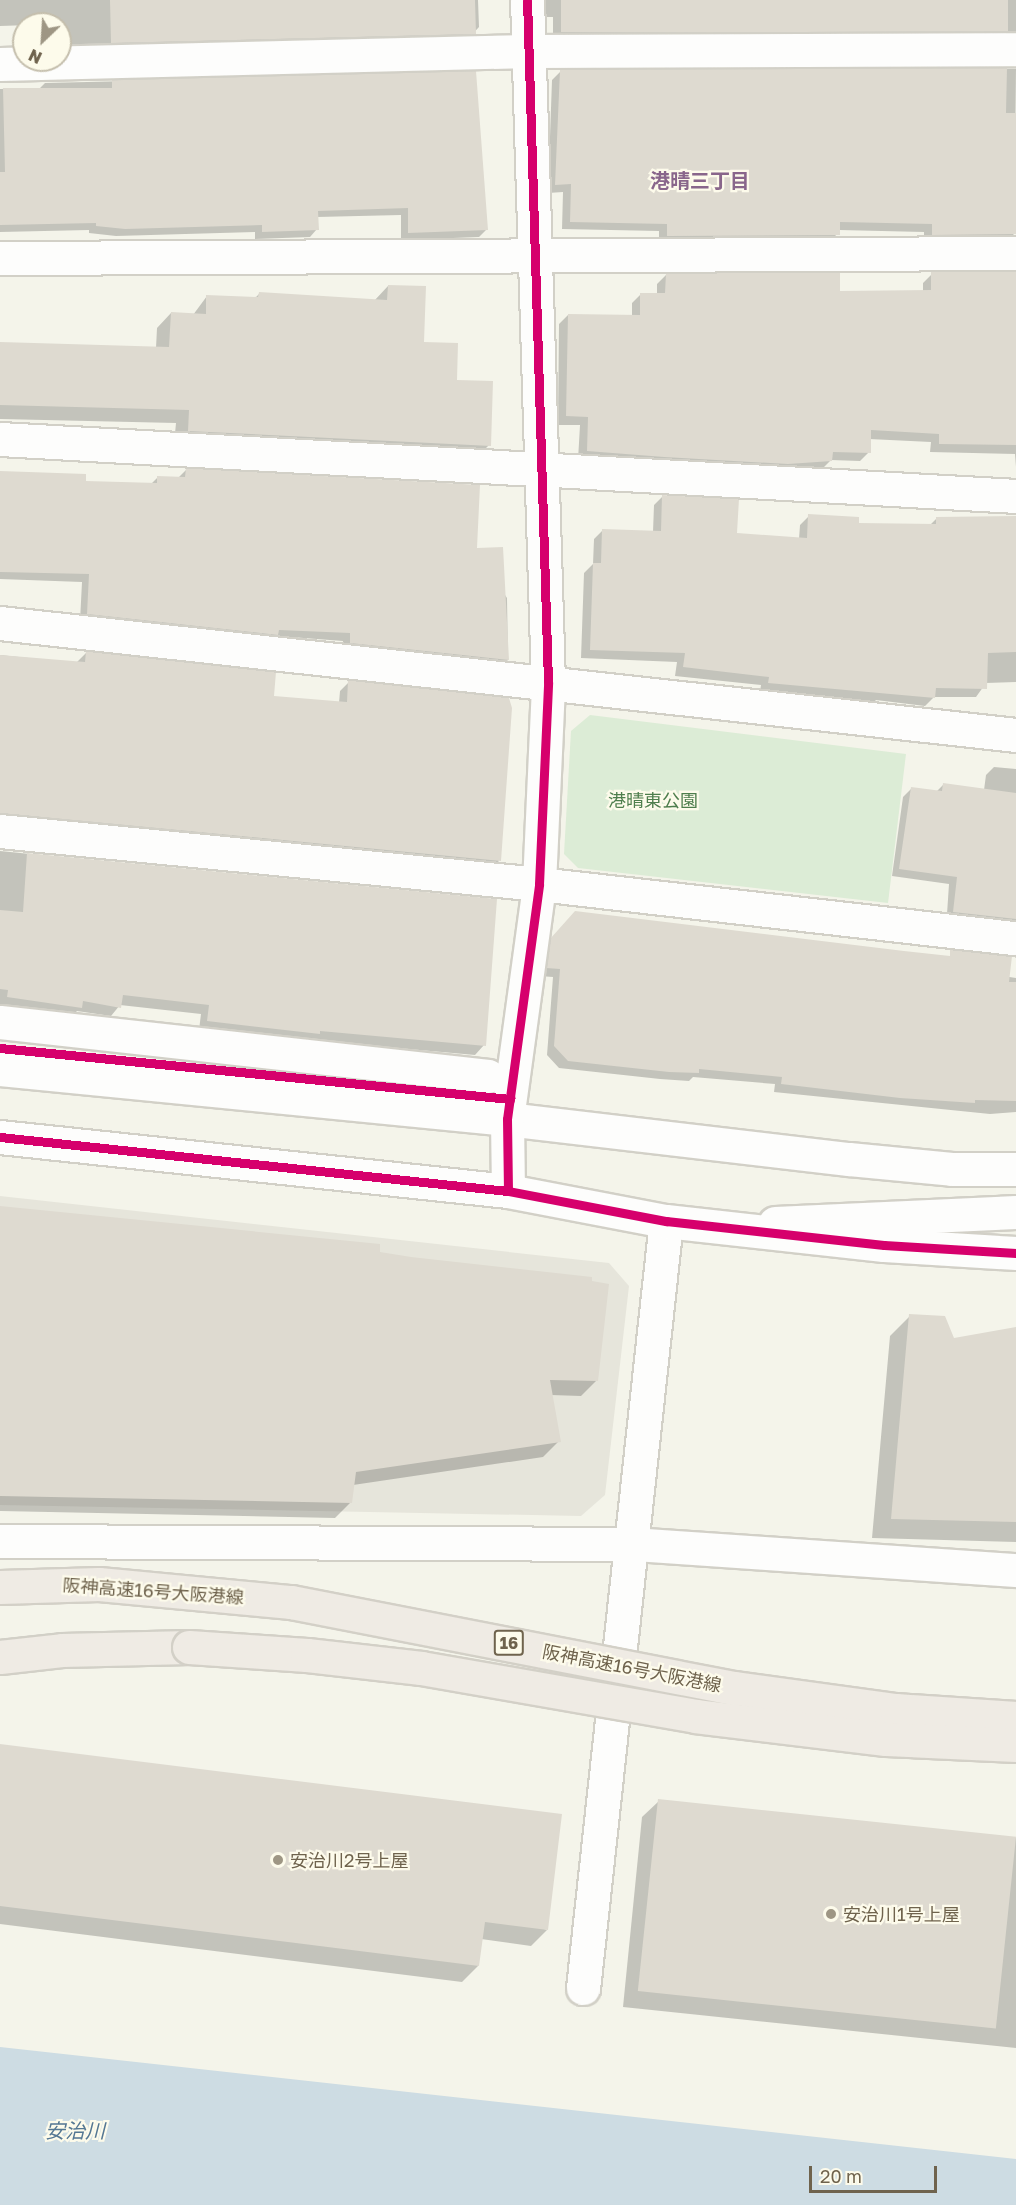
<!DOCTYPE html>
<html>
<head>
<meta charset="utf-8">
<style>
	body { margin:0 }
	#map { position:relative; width:1016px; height:2205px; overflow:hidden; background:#f4f4ea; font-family:"Golos Text","Noto Sans JP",sans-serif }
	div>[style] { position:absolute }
	.industrial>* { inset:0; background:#e6e5db }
	.green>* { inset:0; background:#dcecd6 }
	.water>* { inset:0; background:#cddce3 }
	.shadow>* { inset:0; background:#0003 }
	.building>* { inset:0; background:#dedad0; transform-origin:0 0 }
	.roads { filter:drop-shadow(2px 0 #d2d0c7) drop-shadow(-2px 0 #d2d0c7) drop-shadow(0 2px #d2d0c7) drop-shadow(0 -2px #d2d0c7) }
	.street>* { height:33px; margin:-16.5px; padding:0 16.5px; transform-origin:16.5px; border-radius:16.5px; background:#fdfdfc }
	.secondary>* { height:33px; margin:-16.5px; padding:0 16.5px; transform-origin:16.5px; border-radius:16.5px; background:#fdfdfc }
	.highway>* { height:33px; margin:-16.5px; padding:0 16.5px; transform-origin:16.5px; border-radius:16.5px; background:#efebe4 }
	.bridges { filter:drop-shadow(2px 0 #d3d0c7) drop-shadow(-2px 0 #d3d0c7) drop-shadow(0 2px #d3d0c7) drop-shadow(0 -2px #d3d0c7) }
	.highway-bridge>* { height:33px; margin:-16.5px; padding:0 16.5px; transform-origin:16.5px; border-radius:16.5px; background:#efebe4 }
	.cycleway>* { height:9px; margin:-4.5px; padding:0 4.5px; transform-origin:4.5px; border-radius:4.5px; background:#d6006c }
	.dots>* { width:16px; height:16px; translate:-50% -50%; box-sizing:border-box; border:3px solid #fdfbeb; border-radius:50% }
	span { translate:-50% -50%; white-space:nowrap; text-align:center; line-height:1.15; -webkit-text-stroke:4.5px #fdfbeb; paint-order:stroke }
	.shield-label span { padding:2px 4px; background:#fdfbeb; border:2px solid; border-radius:4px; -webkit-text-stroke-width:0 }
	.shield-label { font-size:16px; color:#6f634d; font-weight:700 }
	.park-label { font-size:18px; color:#4e7e4d }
	.street-label { font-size:18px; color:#6f634d }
	.poi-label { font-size:18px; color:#6f634d }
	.left { translate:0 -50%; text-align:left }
	.neighbourhood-label { font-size:20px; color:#89668b; font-weight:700 }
	.water-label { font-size:20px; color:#547793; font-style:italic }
	.north { position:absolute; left:12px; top:12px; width:60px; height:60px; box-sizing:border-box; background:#fdfbeb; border:2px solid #c4beac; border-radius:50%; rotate:205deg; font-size:16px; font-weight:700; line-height:24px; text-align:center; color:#6f634d }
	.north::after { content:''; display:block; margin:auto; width:21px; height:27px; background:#9e9684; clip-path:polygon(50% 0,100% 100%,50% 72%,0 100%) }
	.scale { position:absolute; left:809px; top:2166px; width:128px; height:27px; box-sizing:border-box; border:3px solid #6f634d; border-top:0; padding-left:8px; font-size:18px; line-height:21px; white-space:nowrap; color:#6f634d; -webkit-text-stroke:4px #fdfbeb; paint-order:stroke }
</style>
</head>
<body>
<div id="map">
	<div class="industrial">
		<div style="clip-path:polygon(0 1196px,609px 1263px,629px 1286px,605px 1495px,581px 1516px,0 1505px)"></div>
	</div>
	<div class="green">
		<div style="clip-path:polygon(590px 715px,906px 754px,888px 903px,578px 868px,564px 854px,571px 731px)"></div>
	</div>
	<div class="water">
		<div style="clip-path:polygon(0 2047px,1016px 2159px,1016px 2205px,0 2205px)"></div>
	</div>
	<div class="shadow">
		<div style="clip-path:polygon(0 0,478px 0,479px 27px,466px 41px,60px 51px,60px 24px,0 26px)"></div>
		<div style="clip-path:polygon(543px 0,1016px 0,1016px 41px,553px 40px,553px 17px,543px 17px)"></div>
		<div style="clip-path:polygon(1016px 69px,1014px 234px,1006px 242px,924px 242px,924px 232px,839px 230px,831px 243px,659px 244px,659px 231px,562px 229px,563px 192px,548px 193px,552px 80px,561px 71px)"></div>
		<div style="clip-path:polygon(475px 73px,486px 230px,479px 237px,401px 240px,401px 215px,317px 217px,317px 229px,310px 237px,255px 239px,255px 232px,116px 236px,89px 233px,89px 230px,0 232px,0 89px,40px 88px,45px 83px)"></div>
		<div style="clip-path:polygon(932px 274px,1016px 278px,1016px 467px,1015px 454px,930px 452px,931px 442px,869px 439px,869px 452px,860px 461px,831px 460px,821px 470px,578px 460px,580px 425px,558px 425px,559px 324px,568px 315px,632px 316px,632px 303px,641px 294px,657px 294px,657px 284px,666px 275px,839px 292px,923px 291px,923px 283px)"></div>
		<div style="clip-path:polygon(388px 286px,422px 343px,455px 382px,489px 445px,475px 459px,174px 444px,176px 423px,0 419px,0 344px,156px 348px,157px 328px,171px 313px,193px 315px,207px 296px,254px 299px,259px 294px,374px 301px)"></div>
		<div style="clip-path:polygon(186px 470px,475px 550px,507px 598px,508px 660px,499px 668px,342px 650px,343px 641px,80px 621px,82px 582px,0 579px,0 472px,84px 482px,151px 484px,158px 477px,178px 478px)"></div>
		<div style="clip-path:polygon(663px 496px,735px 535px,799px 539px,800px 525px,809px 516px,857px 525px,930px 525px,937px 518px,1016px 518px,1016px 682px,986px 683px,976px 697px,934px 697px,925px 706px,876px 700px,872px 704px,760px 692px,761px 685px,675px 676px,677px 662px,581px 658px,584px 573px,593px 564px,594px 539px,603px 530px,653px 532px,654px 505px)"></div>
		<div style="clip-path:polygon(86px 653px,272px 698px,339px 703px,340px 691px,349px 682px,499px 861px,490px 870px,0 822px,0 655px,76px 663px)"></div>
		<div style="clip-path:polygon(994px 767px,1016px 769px,1016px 921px,947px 914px,949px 884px,892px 876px,903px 797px,911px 789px,936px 792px,943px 785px,984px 790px,986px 775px)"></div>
		<div style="clip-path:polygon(0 851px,496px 900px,484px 1045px,475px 1055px,199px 1030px,201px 1014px,120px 1005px,111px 1016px,77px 1011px,71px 1017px,0 1006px)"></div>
		<div style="clip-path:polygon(567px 921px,829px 949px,1016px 978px,1016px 1112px,990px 1114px,774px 1092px,775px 1084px,693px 1077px,689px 1081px,660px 1079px,559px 1068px,547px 1055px,553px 977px,539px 976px,543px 949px)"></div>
		<div style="clip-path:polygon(0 1207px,378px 1253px,597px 1380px,581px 1396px,551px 1395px,559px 1441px,543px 1457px,353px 1485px,351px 1502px,335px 1518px,0 1511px)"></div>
		<div style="clip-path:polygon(910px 1316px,954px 1340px,1016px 1329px,1016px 1542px,872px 1538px,890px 1336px)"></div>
		<div style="clip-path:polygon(0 1746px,547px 1930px,531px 1946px,481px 1939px,478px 1966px,462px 1982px,0 1924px)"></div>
		<div style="clip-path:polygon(659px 1801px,1016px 1838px,1016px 2048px,623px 2007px,642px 1817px)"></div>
	</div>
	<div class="building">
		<div style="clip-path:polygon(110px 0,475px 0,476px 34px,111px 43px)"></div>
		<div style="left:561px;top:0;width:447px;height:32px"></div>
		<div style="clip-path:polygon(1007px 68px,1006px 113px,1016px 113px,1016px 234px,932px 235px,932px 224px,840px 222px,840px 235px,667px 236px,667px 224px,570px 222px,571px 184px,555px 185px,560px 70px)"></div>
		<div style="clip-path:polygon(476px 71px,488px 230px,408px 233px,408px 208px,318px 211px,319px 230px,262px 232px,262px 225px,125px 229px,96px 226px,96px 223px,0 225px,0 172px,5px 172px,3px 88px,112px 88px,112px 80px)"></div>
		<div style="clip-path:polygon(931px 272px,1016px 272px,1016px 445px,939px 444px,939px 434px,871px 430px,871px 453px,833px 452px,832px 461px,788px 464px,664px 457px,587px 451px,588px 417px,566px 416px,568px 314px,640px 315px,640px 293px,665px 293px,666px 273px,840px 273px,840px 291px,931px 290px)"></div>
		<div style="clip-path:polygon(388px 285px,426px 286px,424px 342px,458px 343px,457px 380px,493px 381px,491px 446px,188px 431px,189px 410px,0 405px,0 342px,169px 347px,171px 312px,206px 314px,206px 295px,258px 297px,259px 292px,387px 300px)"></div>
		<div style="clip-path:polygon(186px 468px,480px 485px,477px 548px,503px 547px,509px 660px,350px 643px,350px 633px,279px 630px,278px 635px,87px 614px,89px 574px,0 572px,0 471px,86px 474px,86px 481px,157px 483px,157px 476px,185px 477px)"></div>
		<div style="clip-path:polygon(662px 495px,739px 499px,737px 533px,807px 538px,808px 514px,859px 517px,859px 523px,936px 524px,936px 517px,1016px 516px,1016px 652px,988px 653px,987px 689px,936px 688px,935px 698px,768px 683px,769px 677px,683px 667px,685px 653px,590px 650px,593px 563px,601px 563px,602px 529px,661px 531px)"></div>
		<div style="clip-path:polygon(86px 651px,276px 672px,274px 696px,347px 702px,348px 680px,509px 698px,512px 708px,501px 861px,0 813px,0 655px,85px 662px)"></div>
		<div style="clip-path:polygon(943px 783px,1016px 793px,1016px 919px,953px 912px,957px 877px,899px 869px,911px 787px,942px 791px)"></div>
		<div style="clip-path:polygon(27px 853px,497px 899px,486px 1046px,320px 1031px,320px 1034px,207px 1021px,209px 1005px,123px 995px,121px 1008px,83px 1001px,82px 1008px,7px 997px,8px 990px,0 989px,0 910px,23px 912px)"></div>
		<div style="clip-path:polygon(575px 911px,904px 951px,950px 956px,950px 949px,1012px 956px,1009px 982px,1016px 982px,1016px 1101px,975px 1100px,975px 1103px,900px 1098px,781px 1084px,782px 1077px,699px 1069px,699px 1073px,669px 1072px,568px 1061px,554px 1046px,560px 969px,546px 968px,550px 939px)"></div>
		<div style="clip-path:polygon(0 1206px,380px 1244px,380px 1252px,411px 1257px,592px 1277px,592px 1281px,609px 1284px,598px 1381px,550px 1380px,561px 1442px,356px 1472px,352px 1503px,0 1496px)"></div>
		<div style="clip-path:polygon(909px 1314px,945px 1316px,954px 1338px,1016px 1327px,1016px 1522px,891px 1519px)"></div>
		<div style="clip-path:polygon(0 1744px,562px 1814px,548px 1930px,485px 1922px,479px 1966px,0 1906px)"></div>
		<div style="left:658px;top:1799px;width:360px;height:193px;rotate:6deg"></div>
	</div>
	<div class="roads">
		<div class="street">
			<div style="left:0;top:64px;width:529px;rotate:-1.41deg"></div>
			<div style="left:529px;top:51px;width:487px;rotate:-0.2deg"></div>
			<div style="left:0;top:258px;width:1016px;rotate:-0.28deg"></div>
			<div style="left:0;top:439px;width:1018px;rotate:3.21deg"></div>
			<div style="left:0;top:623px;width:1022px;rotate:6.29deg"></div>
			<div style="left:0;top:831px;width:542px;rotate:5.62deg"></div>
			<div style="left:539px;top:884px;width:480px;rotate:6.5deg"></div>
			<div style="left:0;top:1022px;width:491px;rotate:6.3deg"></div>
			<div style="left:0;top:1069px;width:509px;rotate:5.63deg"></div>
			<div style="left:507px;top:1119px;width:344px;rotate:6.7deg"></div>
			<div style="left:849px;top:1159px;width:103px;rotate:5.5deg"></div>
			<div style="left:952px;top:1169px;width:64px"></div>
			<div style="left:508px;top:1191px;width:72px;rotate:-90.8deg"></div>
			<div style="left:507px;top:1119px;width:237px;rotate:-82.2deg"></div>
			<div style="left:539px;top:884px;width:202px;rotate:-87.4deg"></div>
			<div style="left:548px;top:682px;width:682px;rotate:-91.76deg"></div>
			<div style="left:775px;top:1223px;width:241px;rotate:-2.6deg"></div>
			<div style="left:0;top:1541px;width:633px;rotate:0.27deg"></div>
			<div style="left:633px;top:1544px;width:384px;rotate:3.9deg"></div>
			<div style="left:583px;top:1988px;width:771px;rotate:-83.82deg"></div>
		</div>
		<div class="secondary">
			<div style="left:0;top:1137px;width:511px;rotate:6.07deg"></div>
			<div style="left:508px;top:1191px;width:161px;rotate:10.8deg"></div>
			<div style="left:666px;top:1221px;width:219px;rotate:6.3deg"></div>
			<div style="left:884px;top:1245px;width:132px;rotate:3.5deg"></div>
		</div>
		<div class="highway">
			<div style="left:0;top:1657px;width:62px;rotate:-6.4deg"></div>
			<div style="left:62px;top:1650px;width:127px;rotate:-1.4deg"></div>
		</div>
	</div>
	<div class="bridges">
		<div class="highway-bridge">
			<div style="left:0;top:1587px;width:99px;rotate:-1.7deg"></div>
			<div style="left:99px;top:1584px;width:193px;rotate:5.4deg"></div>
			<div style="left:291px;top:1602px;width:452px;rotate:11deg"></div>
			<div style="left:735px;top:1688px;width:162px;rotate:7.8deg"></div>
			<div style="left:896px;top:1710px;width:120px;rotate:3.8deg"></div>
			<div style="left:189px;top:1647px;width:118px;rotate:3.9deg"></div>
			<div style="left:307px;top:1655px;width:115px;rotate:6.5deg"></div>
			<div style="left:421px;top:1668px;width:278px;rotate:9.9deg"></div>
			<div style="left:695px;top:1716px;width:192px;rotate:6.9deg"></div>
			<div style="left:886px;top:1739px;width:130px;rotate:2.6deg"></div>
		</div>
	</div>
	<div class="cycleway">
		<div style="left:0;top:1048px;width:513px;rotate:5.71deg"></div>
		<div style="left:0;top:1137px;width:511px;rotate:6.07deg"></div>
		<div style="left:508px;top:1191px;width:161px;rotate:10.8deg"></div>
		<div style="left:666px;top:1221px;width:219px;rotate:6.3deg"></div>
		<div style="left:884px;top:1245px;width:132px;rotate:3.5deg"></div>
		<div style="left:508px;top:1191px;width:72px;rotate:-90.8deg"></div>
		<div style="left:507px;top:1119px;width:237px;rotate:-82.2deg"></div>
		<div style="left:539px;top:884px;width:202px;rotate:-87.4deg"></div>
		<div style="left:548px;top:682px;width:682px;rotate:-91.76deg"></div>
	</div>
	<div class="dots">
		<div style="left:278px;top:1860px;background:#9e9684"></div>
		<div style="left:831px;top:1914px;background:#9e9684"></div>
	</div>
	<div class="shield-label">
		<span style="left:509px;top:1643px">16</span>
	</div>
	<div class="park-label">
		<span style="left:653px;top:800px">港晴東公園</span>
	</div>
	<div class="street-label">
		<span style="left:153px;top:1591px;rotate:4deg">阪神高速16号大阪港線</span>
		<span style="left:632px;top:1668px;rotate:11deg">阪神高速16号大阪港線</span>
	</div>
	<div class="poi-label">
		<span class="left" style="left:290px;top:1860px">安治川2号上屋</span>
		<span class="left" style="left:843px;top:1914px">安治川1号上屋</span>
	</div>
	<div class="neighbourhood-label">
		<span style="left:700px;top:180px">港晴三丁目</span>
	</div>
	<div class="water-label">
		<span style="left:75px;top:2130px">安治川</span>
	</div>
	<div class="north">N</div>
	<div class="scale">20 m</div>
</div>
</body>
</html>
